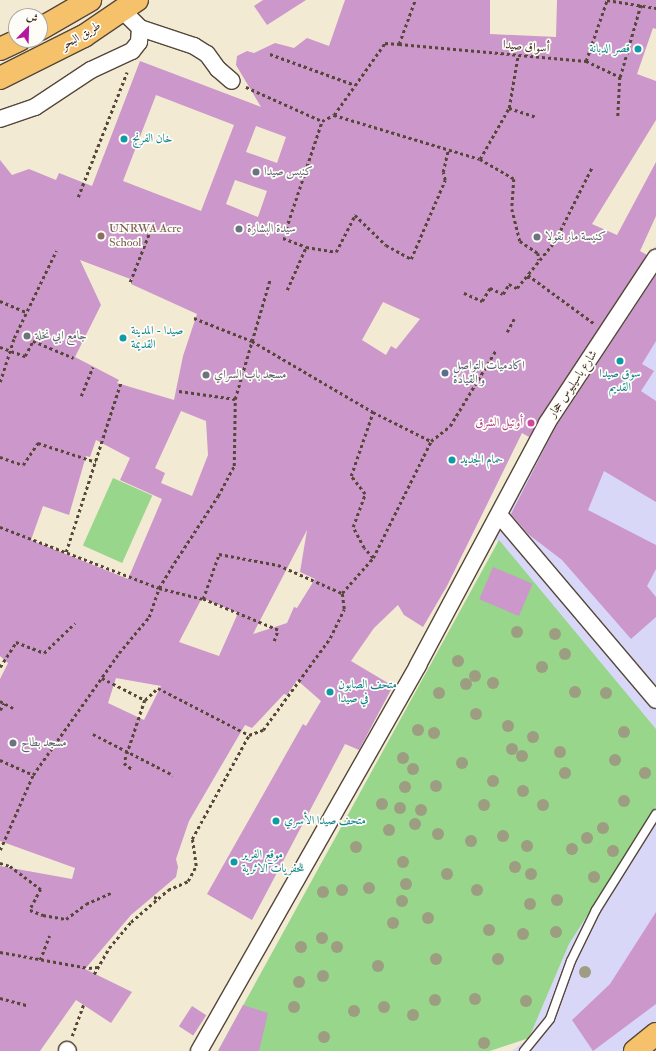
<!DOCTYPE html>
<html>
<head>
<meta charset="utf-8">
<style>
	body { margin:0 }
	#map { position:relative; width:656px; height:1051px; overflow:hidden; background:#f2ead3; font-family:"IM FELL Double Pica",Amiri,serif }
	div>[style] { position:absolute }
	.built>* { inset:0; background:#d9d7f8 }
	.green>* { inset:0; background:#97d68b; transform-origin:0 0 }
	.building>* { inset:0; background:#cc97ca; transform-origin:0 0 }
	.path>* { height:2.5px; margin-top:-1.25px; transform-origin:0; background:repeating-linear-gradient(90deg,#564739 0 3px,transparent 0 6px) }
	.roads { filter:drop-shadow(1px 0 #564739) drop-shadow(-1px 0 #564739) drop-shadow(0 1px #564739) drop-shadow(0 -1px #564739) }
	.service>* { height:8px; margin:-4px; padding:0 4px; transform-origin:4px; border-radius:4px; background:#fff }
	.minor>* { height:16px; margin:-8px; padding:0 8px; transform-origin:8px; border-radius:8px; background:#fff }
	.primary>* { height:22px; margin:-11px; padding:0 11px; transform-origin:11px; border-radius:11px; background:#f6c16b }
	.trunk>* { height:22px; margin:-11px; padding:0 11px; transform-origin:11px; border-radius:11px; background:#f6c16b }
	.trees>* { width:12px; height:12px; margin:-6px; border-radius:50%; background:#9d9d82 }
	.dots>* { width:11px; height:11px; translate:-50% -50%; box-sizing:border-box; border:2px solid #fdfcf7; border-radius:50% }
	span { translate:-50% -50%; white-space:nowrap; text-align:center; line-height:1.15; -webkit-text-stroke:3.5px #fdfcf7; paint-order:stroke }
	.street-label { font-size:12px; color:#3b2a1e }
	.culture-label { font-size:12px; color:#0d838f }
	.right { translate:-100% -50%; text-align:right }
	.left { translate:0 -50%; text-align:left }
	.worship-label { font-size:12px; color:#5b616d }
	.education-label { font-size:12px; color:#785e54 }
	.service-label { font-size:12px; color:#4e5e75 }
	.hotel-label { font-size:12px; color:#b23c85 }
	.north { position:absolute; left:8px; top:8px; width:40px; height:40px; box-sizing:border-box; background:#fdfcf7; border:1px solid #afa8a0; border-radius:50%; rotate:23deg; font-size:11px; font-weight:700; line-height:16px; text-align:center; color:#3b2a1e }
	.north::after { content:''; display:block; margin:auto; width:14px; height:18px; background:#b5179e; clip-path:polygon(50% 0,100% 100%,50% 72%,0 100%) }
</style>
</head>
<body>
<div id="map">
	<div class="built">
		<div style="clip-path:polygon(656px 245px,656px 729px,488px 530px)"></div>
		<div style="clip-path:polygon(656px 807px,656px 1051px,512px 1051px,529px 1038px,569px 944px)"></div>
	</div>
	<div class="green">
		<div style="left:113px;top:478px;width:43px;height:74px;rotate:24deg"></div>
		<div style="clip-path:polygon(499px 540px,656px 729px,656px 807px,569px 944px,529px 1038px,490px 1051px,218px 1051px)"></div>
	</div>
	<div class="building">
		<div style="clip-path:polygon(263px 0,306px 0,267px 25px,254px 6px)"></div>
		<div style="clip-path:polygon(evenodd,345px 0,490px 0,490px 34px,556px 37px,557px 0,656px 0,656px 29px,653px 28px,637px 74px,656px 81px,656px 120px,592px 224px,617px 235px,656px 162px,656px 216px,640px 251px,647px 255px,529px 437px,522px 433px,447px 586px,423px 627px,404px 615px,398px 605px,374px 628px,351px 661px,393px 686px,359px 750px,345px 744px,252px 920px,207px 894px,303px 724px,306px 726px,321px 701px,297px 680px,287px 695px,284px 694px,252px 728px,245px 725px,189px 821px,176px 859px,178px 867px,176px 877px,131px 915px,85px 969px,132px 992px,111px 1023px,76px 1000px,40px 1051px,0 1051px,0 866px,72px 879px,75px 868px,0 841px,0 679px,8px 663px,0 656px,0 160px,12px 175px,29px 169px,56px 180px,59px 173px,92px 186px,140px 61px,261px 107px,236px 65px,237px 56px,247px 51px,254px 53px,275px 43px,294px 48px,307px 38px,329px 46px,345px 0,156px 95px,234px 125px,201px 211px,123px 181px,156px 95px,345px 0,256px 126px,286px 137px,277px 163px,246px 152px,256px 126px,345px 0,235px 180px,267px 191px,258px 217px,226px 204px,235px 180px,345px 0,80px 260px,133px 280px,131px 284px,197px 314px,183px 356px,174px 400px,117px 383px,119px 380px,75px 357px,101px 305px,80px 260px,345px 0,383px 302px,420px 319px,396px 349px,391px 346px,386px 355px,362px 340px,383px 302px,345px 0,181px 411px,206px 421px,208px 455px,192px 496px,161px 483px,165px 473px,155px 468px,181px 411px,345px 0,96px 440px,130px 458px,120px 480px,162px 499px,128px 579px,31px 540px,43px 506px,69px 515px,86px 456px,90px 457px,96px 440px,345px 0,307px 530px,300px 572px,315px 579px,297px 608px,294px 607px,287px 623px,253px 634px,307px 530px,345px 0,202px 598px,238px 613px,219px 656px,179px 642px,202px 598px,345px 0,116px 678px,161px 686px,144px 720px,108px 703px,116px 678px)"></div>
		<div style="clip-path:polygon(656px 275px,656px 341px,642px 364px,654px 371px,641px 391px,656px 401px,656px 502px,604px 471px,588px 510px,656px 545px,656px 569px,647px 586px,656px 597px,656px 617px,631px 639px,562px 560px,528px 534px,511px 514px,555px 428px)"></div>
		<div style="left:493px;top:567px;width:43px;height:35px;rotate:23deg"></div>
		<div style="clip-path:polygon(656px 912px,656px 1004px,593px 1051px,572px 1020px,610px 984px)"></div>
		<div style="clip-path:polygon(243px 1005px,268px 1013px,259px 1051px,218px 1051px)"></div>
		<div style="left:192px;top:1006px;width:17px;height:24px;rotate:33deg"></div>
	</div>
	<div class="path">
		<div style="left:607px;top:0;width:50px;rotate:9.3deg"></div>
		<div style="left:399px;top:44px;width:188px;rotate:5.2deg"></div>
		<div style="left:586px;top:61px;width:65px;rotate:-71deg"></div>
		<div style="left:270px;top:54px;width:90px;rotate:20deg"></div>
		<div style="left:586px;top:61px;width:38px;rotate:25deg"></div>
		<div style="left:620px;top:77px;width:40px;rotate:92.9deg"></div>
		<div style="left:620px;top:77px;width:76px;rotate:-74deg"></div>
		<div style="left:246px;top:87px;width:83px;rotate:24.1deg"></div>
		<div style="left:322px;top:121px;width:13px;rotate:-27deg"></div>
		<div style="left:334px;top:115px;width:152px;rotate:16.8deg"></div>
		<div style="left:480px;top:159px;width:59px;rotate:-60.4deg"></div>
		<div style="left:509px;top:108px;width:54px;rotate:-80.4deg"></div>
		<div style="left:509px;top:108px;width:29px;rotate:18deg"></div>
		<div style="left:334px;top:115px;width:88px;rotate:-54.7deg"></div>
		<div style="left:385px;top:43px;width:14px;rotate:4deg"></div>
		<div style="left:399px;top:44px;width:47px;rotate:-70deg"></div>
		<div style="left:480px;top:159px;width:39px;rotate:30deg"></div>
		<div style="left:514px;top:179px;width:30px;rotate:94deg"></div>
		<div style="left:512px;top:209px;width:33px;rotate:76deg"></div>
		<div style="left:520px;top:241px;width:22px;rotate:34deg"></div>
		<div style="left:538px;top:253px;width:7px;rotate:82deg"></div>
		<div style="left:78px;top:197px;width:134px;rotate:-68.6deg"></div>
		<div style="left:286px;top:229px;width:114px;rotate:-71.6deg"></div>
		<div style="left:283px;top:238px;width:25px;rotate:21deg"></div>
		<div style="left:306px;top:247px;width:30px;rotate:9deg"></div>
		<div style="left:336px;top:252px;width:42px;rotate:-62.8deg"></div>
		<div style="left:355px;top:215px;width:43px;rotate:44.1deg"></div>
		<div style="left:386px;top:245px;width:29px;rotate:29deg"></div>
		<div style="left:411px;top:259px;width:86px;rotate:-66.7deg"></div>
		<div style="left:445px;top:180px;width:8px;rotate:-104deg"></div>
		<div style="left:443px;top:172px;width:22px;rotate:-77deg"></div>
		<div style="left:528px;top:275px;width:83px;rotate:36.2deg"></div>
		<div style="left:528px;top:276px;width:5px;rotate:79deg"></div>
		<div style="left:130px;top:282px;width:66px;rotate:-68.5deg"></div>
		<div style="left:287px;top:290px;width:47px;rotate:-66.2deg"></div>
		<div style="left:464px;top:293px;width:20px;rotate:24deg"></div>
		<div style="left:482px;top:301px;width:15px;rotate:-58deg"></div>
		<div style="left:490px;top:288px;width:14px;rotate:25deg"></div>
		<div style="left:503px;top:294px;width:12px;rotate:-59deg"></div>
		<div style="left:509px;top:284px;width:9px;rotate:27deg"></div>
		<div style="left:517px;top:288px;width:60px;rotate:-51deg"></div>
		<div style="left:555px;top:241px;width:83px;rotate:-63.4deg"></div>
		<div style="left:0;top:301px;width:28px;rotate:23deg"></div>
		<div style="left:194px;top:318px;width:62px;rotate:21.6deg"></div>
		<div style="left:252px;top:341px;width:140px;rotate:30.4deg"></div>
		<div style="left:373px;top:412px;width:65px;rotate:26.6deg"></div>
		<div style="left:507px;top:332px;width:15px;rotate:-62deg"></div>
		<div style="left:0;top:347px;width:27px;rotate:20deg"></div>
		<div style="left:25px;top:356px;width:17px;rotate:-62deg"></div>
		<div style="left:33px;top:341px;width:44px;rotate:22.5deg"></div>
		<div style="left:0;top:382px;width:46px;rotate:-72.3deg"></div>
		<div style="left:14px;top:338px;width:97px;rotate:-64.2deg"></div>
		<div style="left:179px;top:391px;width:57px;rotate:8.1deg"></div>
		<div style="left:81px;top:396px;width:31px;rotate:-68deg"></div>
		<div style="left:0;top:457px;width:24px;rotate:19deg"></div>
		<div style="left:23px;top:465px;width:27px;rotate:-56deg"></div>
		<div style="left:38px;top:443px;width:61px;rotate:18.1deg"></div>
		<div style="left:0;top:527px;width:170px;rotate:21deg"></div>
		<div style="left:159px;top:588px;width:45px;rotate:14deg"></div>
		<div style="left:66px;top:552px;width:179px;rotate:-72.1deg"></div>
		<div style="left:373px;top:558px;width:13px;rotate:-132deg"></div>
		<div style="left:364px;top:548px;width:24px;rotate:-118deg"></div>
		<div style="left:353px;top:527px;width:35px;rotate:-70deg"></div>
		<div style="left:365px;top:494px;width:23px;rotate:-128deg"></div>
		<div style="left:351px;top:476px;width:68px;rotate:-71deg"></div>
		<div style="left:274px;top:641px;width:12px;rotate:-70deg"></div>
		<div style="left:278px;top:630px;width:81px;rotate:-157.5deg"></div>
		<div style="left:203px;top:599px;width:48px;rotate:-70.4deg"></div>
		<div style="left:219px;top:554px;width:60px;rotate:10.6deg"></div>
		<div style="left:278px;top:565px;width:70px;rotate:23.6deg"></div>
		<div style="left:0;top:667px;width:30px;rotate:-57deg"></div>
		<div style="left:16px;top:642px;width:30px;rotate:21deg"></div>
		<div style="left:44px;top:653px;width:43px;rotate:-44.1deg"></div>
		<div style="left:102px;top:678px;width:48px;rotate:27.1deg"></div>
		<div style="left:145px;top:700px;width:66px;rotate:108.4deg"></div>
		<div style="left:124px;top:763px;width:10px;rotate:37deg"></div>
		<div style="left:145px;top:700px;width:18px;rotate:-43deg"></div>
		<div style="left:158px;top:688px;width:102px;rotate:27.3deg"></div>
		<div style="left:0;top:701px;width:15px;rotate:28deg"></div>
		<div style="left:0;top:710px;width:8px;rotate:-60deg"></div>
		<div style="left:93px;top:734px;width:90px;rotate:27.1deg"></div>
		<div style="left:0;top:760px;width:36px;rotate:24deg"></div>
		<div style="left:0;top:850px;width:82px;rotate:-66.3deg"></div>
		<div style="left:33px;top:775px;width:149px;rotate:-54.8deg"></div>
		<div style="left:119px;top:653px;width:47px;rotate:-50.2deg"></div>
		<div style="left:149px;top:617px;width:31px;rotate:-71deg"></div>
		<div style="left:159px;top:588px;width:23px;rotate:-59deg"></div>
		<div style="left:171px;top:568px;width:86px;rotate:-56.9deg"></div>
		<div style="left:218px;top:496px;width:34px;rotate:-62deg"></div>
		<div style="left:234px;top:466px;width:67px;rotate:-89.1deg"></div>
		<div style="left:235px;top:399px;width:125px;rotate:-73.7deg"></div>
		<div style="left:0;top:863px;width:10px;rotate:17deg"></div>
		<div style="left:10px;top:866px;width:39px;rotate:37deg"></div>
		<div style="left:41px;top:889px;width:24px;rotate:118deg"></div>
		<div style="left:30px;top:910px;width:14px;rotate:21deg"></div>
		<div style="left:43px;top:915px;width:23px;rotate:10deg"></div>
		<div style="left:66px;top:919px;width:25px;rotate:-37deg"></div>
		<div style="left:86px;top:904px;width:27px;rotate:-24deg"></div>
		<div style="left:154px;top:897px;width:6px;rotate:18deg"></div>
		<div style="left:0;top:952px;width:90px;rotate:10.2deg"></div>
		<div style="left:89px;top:968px;width:8px;rotate:-7deg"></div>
		<div style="left:40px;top:960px;width:26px;rotate:-69deg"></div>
		<div style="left:94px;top:974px;width:30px;rotate:-60deg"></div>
		<div style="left:109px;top:948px;width:34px;rotate:-50deg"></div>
		<div style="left:131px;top:922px;width:49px;rotate:-40.9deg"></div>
		<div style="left:168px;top:890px;width:22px;rotate:-24deg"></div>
		<div style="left:188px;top:881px;width:17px;rotate:-62deg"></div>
		<div style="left:196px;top:866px;width:27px;rotate:-98deg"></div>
		<div style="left:192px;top:839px;width:119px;rotate:-61.3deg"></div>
		<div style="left:249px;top:735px;width:15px;rotate:-20deg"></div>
		<div style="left:263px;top:730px;width:114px;rotate:-53.9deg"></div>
		<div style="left:330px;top:638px;width:32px;rotate:-64deg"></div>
		<div style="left:344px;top:609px;width:16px;rotate:-97deg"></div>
		<div style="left:342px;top:593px;width:47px;rotate:-48.5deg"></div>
		<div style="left:373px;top:558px;width:131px;rotate:-63.6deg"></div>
		<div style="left:431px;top:441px;width:24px;rotate:-38deg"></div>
		<div style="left:450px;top:426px;width:89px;rotate:-58.8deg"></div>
		<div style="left:0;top:998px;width:28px;rotate:15deg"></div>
		<div style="left:72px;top:1036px;width:33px;rotate:-70deg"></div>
	</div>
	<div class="roads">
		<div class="service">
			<div style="left:524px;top:1051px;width:41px;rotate:-50.9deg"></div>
			<div style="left:550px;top:1019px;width:62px;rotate:-70.1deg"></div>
			<div style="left:571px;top:961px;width:57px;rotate:-63.9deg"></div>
			<div style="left:596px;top:910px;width:113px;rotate:-58deg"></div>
		</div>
		<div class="minor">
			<div style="left:122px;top:10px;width:25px;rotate:45deg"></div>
			<div style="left:140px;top:28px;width:57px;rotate:18.4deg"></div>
			<div style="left:194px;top:46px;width:15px;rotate:32deg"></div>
			<div style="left:207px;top:54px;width:19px;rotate:54deg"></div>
			<div style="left:218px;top:69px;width:18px;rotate:41deg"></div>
			<div style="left:0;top:119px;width:37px;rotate:-19deg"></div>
			<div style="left:35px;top:107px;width:67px;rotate:-33.5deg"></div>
			<div style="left:91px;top:70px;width:45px;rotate:-24.9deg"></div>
			<div style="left:132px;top:51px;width:11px;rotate:-52deg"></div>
			<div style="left:139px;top:42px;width:14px;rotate:-86deg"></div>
			<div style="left:500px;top:516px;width:241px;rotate:49.7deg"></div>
			<div style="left:67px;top:1050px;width:1px;rotate:45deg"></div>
			<div style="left:199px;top:1051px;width:444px;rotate:-60.4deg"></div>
			<div style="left:418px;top:665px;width:274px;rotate:-61.9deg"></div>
			<div style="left:547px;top:423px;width:198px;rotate:-56.6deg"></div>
		</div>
		<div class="primary">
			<div style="left:635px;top:1051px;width:27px;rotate:-39deg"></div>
		</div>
		<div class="trunk">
			<div style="left:40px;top:29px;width:58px;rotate:-30.1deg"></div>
			<div style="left:0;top:49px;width:21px;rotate:-25deg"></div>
			<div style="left:0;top:78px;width:94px;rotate:-26.6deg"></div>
			<div style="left:84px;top:36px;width:64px;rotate:-34.2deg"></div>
		</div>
	</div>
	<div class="trees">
		<div style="left:517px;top:632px"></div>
		<div style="left:555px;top:634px"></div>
		<div style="left:565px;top:654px"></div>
		<div style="left:458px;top:661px"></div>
		<div style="left:542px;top:667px"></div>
		<div style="left:475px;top:676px"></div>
		<div style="left:493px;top:683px"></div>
		<div style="left:466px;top:684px"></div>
		<div style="left:575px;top:692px"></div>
		<div style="left:439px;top:693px"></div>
		<div style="left:606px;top:693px"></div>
		<div style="left:476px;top:714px"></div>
		<div style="left:508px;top:726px"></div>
		<div style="left:418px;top:730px"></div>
		<div style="left:624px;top:732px"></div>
		<div style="left:434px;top:733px"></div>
		<div style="left:533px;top:737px"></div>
		<div style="left:512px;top:749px"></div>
		<div style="left:560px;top:752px"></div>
		<div style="left:522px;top:756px"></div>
		<div style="left:403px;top:758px"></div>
		<div style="left:615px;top:760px"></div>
		<div style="left:462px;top:763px"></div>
		<div style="left:413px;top:769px"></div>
		<div style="left:565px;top:773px"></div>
		<div style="left:645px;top:773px"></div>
		<div style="left:493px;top:781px"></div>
		<div style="left:436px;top:786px"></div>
		<div style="left:405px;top:787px"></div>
		<div style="left:523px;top:791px"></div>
		<div style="left:624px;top:801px"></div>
		<div style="left:382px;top:804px"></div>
		<div style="left:484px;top:805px"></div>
		<div style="left:543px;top:805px"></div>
		<div style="left:400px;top:808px"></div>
		<div style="left:421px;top:810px"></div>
		<div style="left:415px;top:824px"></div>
		<div style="left:603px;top:828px"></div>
		<div style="left:389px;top:830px"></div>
		<div style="left:438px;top:834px"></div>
		<div style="left:503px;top:836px"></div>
		<div style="left:587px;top:838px"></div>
		<div style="left:471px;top:841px"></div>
		<div style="left:527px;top:846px"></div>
		<div style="left:356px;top:847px"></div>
		<div style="left:572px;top:849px"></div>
		<div style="left:613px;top:851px"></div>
		<div style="left:403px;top:862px"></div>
		<div style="left:515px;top:867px"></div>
		<div style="left:447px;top:874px"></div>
		<div style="left:531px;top:874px"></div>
		<div style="left:594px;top:877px"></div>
		<div style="left:406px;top:884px"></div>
		<div style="left:369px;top:888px"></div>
		<div style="left:342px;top:890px"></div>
		<div style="left:477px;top:890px"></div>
		<div style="left:323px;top:892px"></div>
		<div style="left:557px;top:900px"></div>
		<div style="left:402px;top:901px"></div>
		<div style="left:530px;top:904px"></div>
		<div style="left:428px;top:918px"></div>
		<div style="left:393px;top:923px"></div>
		<div style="left:489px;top:930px"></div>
		<div style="left:556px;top:932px"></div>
		<div style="left:523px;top:934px"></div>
		<div style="left:322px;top:938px"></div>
		<div style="left:301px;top:947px"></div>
		<div style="left:337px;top:947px"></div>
		<div style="left:436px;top:959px"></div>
		<div style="left:498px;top:959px"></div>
		<div style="left:378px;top:966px"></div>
		<div style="left:585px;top:972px"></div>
		<div style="left:323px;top:976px"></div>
		<div style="left:299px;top:982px"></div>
		<div style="left:475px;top:999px"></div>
		<div style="left:435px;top:1000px"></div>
		<div style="left:526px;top:1001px"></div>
		<div style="left:294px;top:1007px"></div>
		<div style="left:384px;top:1007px"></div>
		<div style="left:354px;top:1011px"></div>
		<div style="left:413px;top:1015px"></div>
		<div style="left:324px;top:1037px"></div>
		<div style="left:484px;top:1043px"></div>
	</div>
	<div class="dots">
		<div style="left:638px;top:49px;background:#0f9aa8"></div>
		<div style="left:124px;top:139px;background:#0f9aa8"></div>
		<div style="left:256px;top:172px;background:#6b7280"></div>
		<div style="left:239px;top:229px;background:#6b7280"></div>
		<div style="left:101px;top:236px;background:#8d6e63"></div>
		<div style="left:537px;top:237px;background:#6b7280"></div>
		<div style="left:27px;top:336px;background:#6b7280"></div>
		<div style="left:123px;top:338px;background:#0f9aa8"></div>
		<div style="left:620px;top:361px;background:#0f9aa8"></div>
		<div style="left:445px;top:373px;background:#5c6f8a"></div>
		<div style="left:206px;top:375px;background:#6b7280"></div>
		<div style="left:531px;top:423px;background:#d1479c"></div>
		<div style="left:452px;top:460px;background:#0f9aa8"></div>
		<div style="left:330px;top:692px;background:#0f9aa8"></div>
		<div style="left:13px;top:743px;background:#6b7280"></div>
		<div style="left:276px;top:821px;background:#0f9aa8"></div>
		<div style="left:234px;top:862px;background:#0f9aa8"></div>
	</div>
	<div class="street-label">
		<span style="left:81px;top:36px;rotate:-31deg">طريق البحر</span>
		<span style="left:526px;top:47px;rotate:5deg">أسواق صيدا</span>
		<span style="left:573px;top:384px;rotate:-56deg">شارع باسيليوس حجار</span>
	</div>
	<div class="culture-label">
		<span class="right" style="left:630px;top:49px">قصر الدبانة</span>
		<span class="left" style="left:132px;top:139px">خان الفرنج</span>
		<span class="left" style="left:131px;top:338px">صيدا - المدينة<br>القديمة</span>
		<span style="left:620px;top:381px">سوق صيدا<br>القديم</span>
		<span class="left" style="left:460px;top:460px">حمام الجديد</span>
		<span class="left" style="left:338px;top:692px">متحف الصابون<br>في صيدا</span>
		<span class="left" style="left:284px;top:821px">متحف صيدا الأسري</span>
		<span class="left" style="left:242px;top:862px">موقع الفرير<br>للحفريات الاثرية</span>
	</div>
	<div class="worship-label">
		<span class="left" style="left:264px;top:172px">كنيس صيدا</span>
		<span class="left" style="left:247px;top:229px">سيدة البشارة</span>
		<span class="left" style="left:545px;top:237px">كنيسة مار نقولا</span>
		<span class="left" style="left:35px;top:336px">جامع ابي نخلة</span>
		<span class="left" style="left:214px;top:375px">مسجد باب السراي</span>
		<span class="left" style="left:21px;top:743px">مسجد بطاح</span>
	</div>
	<div class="education-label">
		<span class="left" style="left:109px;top:236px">UNRWA Acre<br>School</span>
	</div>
	<div class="service-label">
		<span class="left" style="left:453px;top:373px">اكادميات التواصل<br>و القيادة</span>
	</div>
	<div class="hotel-label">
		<span class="right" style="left:523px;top:423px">أوتيل الشرق</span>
	</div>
	<div class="north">ش</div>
</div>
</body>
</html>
